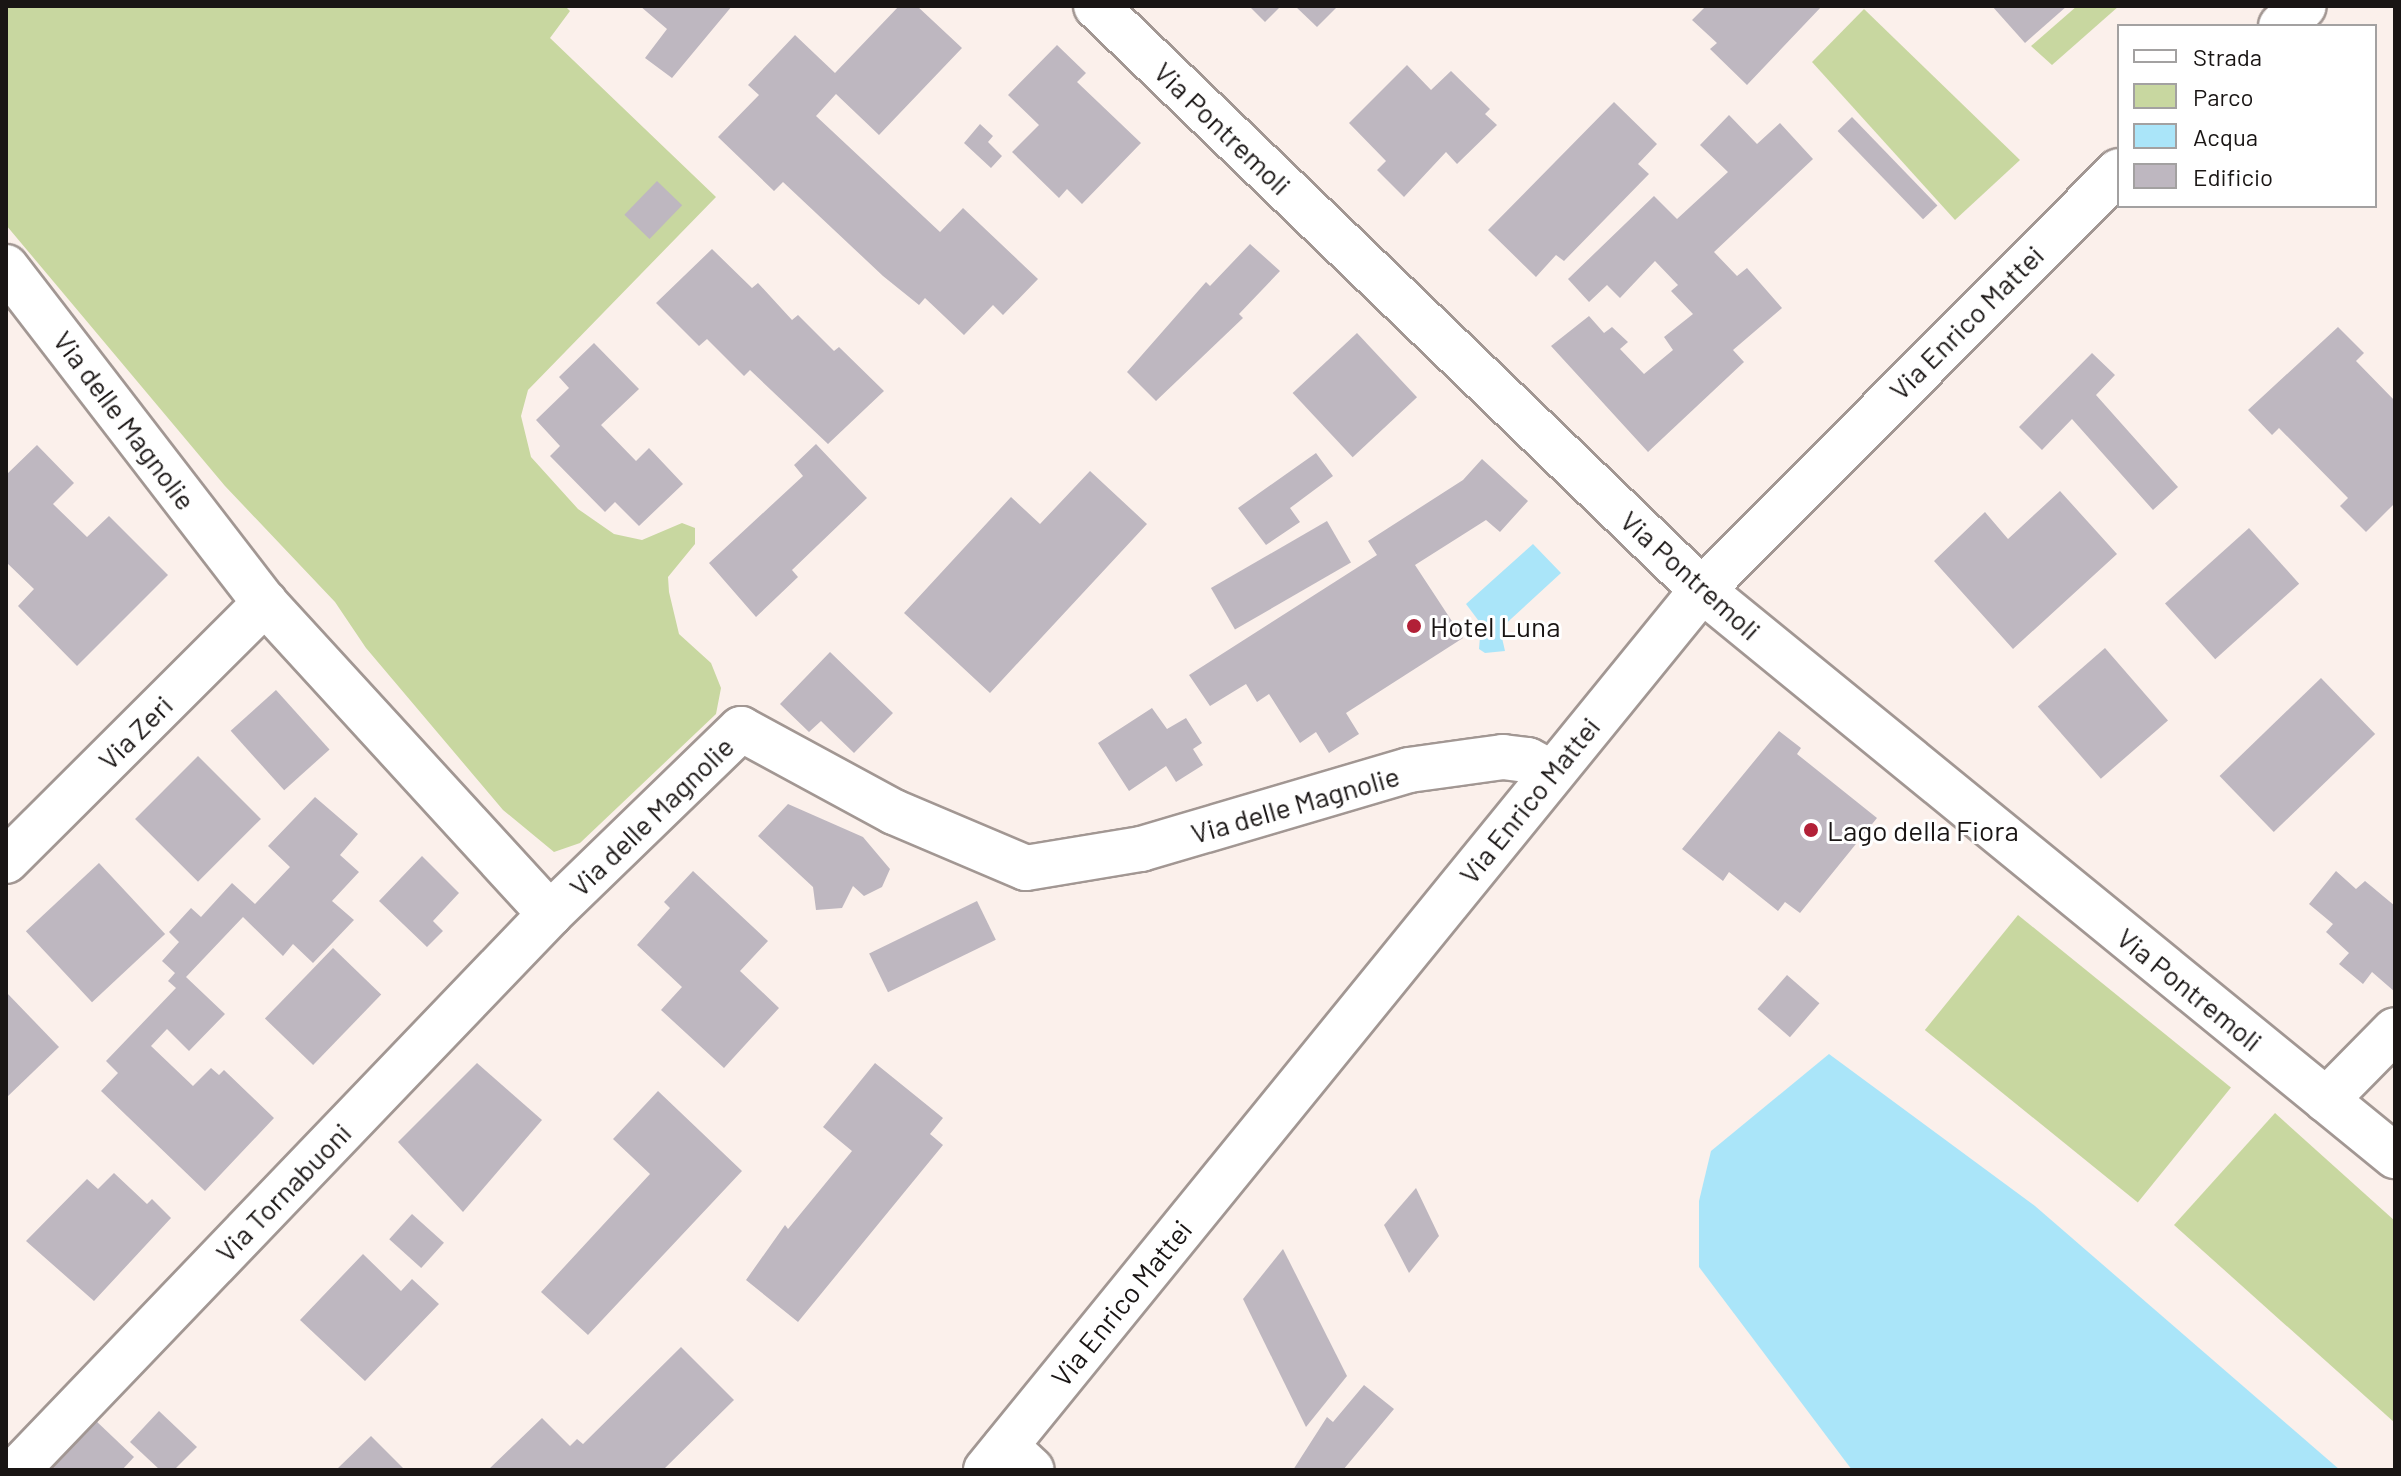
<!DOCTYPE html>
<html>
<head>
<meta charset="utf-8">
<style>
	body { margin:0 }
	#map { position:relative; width:2401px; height:1476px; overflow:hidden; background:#fbf0eb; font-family:Barlow,sans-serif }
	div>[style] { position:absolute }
	.green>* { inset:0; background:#c8d7a0; transform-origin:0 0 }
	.water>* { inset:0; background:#aae5f9 }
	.building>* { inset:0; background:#beb7c0; transform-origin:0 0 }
	.roads { filter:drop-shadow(2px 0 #a29793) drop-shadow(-2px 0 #a29793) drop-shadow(0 2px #a29793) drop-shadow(0 -2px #a29793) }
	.minor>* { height:44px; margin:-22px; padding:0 22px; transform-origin:22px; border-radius:22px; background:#fff }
	.major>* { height:44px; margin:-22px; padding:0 22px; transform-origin:22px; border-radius:22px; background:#fff }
	.dots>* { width:22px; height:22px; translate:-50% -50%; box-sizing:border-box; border:4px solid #fff; border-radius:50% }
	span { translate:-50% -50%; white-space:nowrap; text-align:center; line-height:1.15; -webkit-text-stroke:6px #fff; paint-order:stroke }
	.street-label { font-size:28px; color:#191514 }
	.poi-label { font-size:28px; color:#191514 }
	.left { translate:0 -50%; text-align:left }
	.frame { position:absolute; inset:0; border:8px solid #191514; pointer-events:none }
	.legend { position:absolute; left:2117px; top:24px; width:260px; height:184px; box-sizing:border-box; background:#fff; border:2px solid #a3a1a1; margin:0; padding:10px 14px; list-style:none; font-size:24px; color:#191514 }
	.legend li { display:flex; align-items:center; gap:16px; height:40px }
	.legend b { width:40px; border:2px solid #a3a1a1 }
</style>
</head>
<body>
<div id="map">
	<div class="green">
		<div style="clip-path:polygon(6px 6px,565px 6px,570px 11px,550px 38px,716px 197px,528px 390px,521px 416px,531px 457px,578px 509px,614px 534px,642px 540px,682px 523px,695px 528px,695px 544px,668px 577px,669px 592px,679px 634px,711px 663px,721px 688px,716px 714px,580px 843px,554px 852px,503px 810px,366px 648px,335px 602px,225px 486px,6px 225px)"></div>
		<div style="clip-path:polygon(2077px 6px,2119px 6px,2052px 65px,2031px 46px)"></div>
		<div style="clip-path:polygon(1864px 9px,2020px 160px,1955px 220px,1812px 62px)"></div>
		<div style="left:2018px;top:915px;width:274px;height:148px;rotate:39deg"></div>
		<div style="clip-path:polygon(2275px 1113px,2395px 1221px,2395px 1423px,2174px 1225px)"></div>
	</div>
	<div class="water">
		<div style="clip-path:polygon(1533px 544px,1561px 573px,1500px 629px,1505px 651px,1485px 653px,1479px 649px,1481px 624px,1466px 604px)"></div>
		<div style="clip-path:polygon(1829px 1054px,2035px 1206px,2340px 1470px,1852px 1470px,1699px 1267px,1699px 1201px,1711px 1151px)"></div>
	</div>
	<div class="building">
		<div style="clip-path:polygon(640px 6px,732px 6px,672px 78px,645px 58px,667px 29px)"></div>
		<div style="clip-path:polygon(899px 6px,917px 6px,962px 48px,879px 135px,836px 94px,816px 116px,940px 232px,963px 208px,1038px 279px,1003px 315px,993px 305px,964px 335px,925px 298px,919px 305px,883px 276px,783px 182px,774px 191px,718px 137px,759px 95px,748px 85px,795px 35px,835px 73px)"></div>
		<div style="clip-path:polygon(1249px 6px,1281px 6px,1265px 22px)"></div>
		<div style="clip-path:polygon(1295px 6px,1338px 6px,1317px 27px)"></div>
		<div style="clip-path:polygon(1706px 6px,1822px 6px,1747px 85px,1710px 49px,1717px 43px,1692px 20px)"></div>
		<div style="clip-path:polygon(1992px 6px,2067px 6px,2025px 43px)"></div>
		<div style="clip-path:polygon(1057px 45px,1086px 73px,1077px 82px,1141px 143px,1082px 204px,1067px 189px,1059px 198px,1012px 152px,1039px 125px,1008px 95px)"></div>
		<div style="clip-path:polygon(1407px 65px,1431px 90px,1451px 71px,1490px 109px,1485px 114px,1497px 125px,1457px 164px,1446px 152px,1404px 197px,1377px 170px,1386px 161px,1349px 123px)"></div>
		<div style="clip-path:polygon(1614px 102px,1657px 144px,1638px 164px,1649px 174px,1564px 261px,1556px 255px,1536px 277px,1488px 230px)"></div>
		<div style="clip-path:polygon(1729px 115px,1757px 144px,1780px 123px,1813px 159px,1714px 252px,1737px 276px,1747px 268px,1782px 308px,1733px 350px,1744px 362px,1648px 452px,1551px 346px,1589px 316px,1604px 333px,1612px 327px,1628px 342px,1620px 349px,1644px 374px,1673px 350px,1664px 337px,1693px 314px,1671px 291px,1678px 285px,1655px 261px,1620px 298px,1607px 285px,1589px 302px,1568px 279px,1654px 196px,1677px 219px,1728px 172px,1700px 145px)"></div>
		<div style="left:1852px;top:117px;width:123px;height:20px;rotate:46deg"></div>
		<div style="clip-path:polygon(980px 124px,993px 136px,988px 142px,1002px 156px,991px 168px,964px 143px)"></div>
		<div style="left:657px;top:181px;width:35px;height:47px;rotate:44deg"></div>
		<div style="clip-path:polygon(1250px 244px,1280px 271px,1239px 314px,1243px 318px,1156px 401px,1127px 372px,1206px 282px,1210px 286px)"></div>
		<div style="clip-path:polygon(712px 249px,752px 288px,758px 283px,792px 320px,798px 315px,834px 351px,839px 347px,884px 391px,828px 444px,750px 370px,744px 376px,707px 339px,699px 346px,656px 303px)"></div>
		<div style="clip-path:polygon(2338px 327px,2364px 353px,2356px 361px,2395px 401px,2395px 503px,2366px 532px,2340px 506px,2348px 498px,2279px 428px,2272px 435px,2248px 410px)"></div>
		<div style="left:1357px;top:333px;width:88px;height:88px;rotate:47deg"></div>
		<div style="clip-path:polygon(594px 343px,639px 389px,601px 425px,636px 461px,649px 448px,683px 484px,639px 526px,615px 502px,605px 512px,550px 456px,560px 446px,536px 420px,569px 388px,559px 377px)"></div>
		<div style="clip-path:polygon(2092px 353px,2115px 375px,2096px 395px,2178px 487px,2153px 510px,2072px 419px,2042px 450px,2019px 427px)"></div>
		<div style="clip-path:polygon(816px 444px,867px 498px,792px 570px,798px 577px,756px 617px,709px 563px,803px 476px,794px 465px)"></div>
		<div style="clip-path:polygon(37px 445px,74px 483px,53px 504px,87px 537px,109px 516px,168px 575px,77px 666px,18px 606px,34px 589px,6px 562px,6px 475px)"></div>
		<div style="clip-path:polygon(1316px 453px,1333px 476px,1290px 508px,1300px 522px,1266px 545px,1238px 508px)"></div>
		<div style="clip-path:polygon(1482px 459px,1528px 501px,1500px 532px,1486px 520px,1415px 565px,1463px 638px,1346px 713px,1359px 734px,1329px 753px,1316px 732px,1300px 743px,1269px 694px,1257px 702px,1246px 684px,1210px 706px,1189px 675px,1377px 555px,1368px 541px,1463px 480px)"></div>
		<div style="clip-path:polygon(1090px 471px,1147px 524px,990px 693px,904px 613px,1011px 497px,1040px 524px)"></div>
		<div style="clip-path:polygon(2060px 491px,2117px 554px,2013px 649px,1934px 561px,1985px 512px,2008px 539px)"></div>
		<div style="left:1327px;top:521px;width:48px;height:134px;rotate:60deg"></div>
		<div style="left:2249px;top:528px;width:75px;height:113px;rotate:48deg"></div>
		<div style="left:2105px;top:648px;width:96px;height:89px;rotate:49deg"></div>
		<div style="clip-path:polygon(830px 652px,893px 713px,854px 753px,821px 721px,809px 732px,780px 704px)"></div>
		<div style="left:2321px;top:678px;width:78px;height:141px;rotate:46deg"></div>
		<div style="left:276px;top:690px;width:80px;height:61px;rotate:48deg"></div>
		<div style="clip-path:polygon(1152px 708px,1167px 729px,1186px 718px,1202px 743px,1193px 749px,1203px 765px,1176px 782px,1166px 766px,1129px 791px,1098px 743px)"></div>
		<div style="clip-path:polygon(1779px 731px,1801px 748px,1797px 754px,1877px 818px,1800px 913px,1785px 902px,1778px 911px,1729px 872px,1723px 881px,1682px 849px)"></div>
		<div style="left:198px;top:756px;width:89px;height:89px;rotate:45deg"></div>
		<div style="clip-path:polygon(315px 797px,358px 834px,340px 855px,359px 872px,332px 901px,354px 920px,313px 963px,293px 944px,283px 956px,243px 917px,186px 977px,225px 1014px,189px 1051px,167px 1029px,151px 1046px,193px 1086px,211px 1068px,219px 1075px,224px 1070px,274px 1118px,205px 1191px,101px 1091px,118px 1073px,106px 1061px,176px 988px,168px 981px,175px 973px,162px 961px,179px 942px,169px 932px,191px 908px,201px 917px,232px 883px,255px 904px,290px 867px,268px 846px)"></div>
		<div style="clip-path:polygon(788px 804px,863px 837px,890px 869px,882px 887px,864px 896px,853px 886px,842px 908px,816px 910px,813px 887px,758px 836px)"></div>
		<div style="clip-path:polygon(422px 856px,459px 893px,433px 921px,443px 931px,427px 947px,379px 901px)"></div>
		<div style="left:99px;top:863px;width:97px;height:100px;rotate:47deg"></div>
		<div style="clip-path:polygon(693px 871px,768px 941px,740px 971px,779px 1008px,724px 1068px,661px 1010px,682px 987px,637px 945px,670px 908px,664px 902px)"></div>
		<div style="clip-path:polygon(2336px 871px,2356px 889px,2365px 881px,2395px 906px,2395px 992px,2372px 972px,2363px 984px,2339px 964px,2349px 953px,2326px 932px,2333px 924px,2309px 904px)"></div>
		<div style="left:977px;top:901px;width:43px;height:120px;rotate:64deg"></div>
		<div style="left:333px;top:948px;width:67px;height:98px;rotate:44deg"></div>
		<div style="left:1787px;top:975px;width:43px;height:45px;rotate:41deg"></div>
		<div style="clip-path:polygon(6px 992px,59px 1047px,6px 1098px)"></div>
		<div style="clip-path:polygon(477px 1063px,542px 1120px,463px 1212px,398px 1142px)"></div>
		<div style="clip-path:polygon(875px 1063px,943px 1118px,930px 1134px,943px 1145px,798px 1322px,746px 1280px,785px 1225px,788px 1229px,852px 1151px,823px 1127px)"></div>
		<div style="clip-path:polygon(658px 1091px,742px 1171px,588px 1335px,541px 1292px,650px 1174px,613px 1139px)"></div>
		<div style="clip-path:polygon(114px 1173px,147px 1204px,152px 1199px,171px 1218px,94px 1301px,26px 1241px,87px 1179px,98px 1189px)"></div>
		<div style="clip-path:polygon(1416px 1188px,1439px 1236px,1409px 1273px,1384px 1225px)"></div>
		<div style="left:412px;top:1214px;width:43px;height:34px;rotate:42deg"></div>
		<div style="clip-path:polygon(1283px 1249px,1347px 1376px,1306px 1427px,1243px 1299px)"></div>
		<div style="clip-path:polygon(363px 1254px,401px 1291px,412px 1279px,439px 1304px,365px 1381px,300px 1320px)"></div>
		<div style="clip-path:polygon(681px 1347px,734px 1400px,663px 1470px,488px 1470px,542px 1418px,570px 1446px,577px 1439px,583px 1444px)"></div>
		<div style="clip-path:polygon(1364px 1385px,1394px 1409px,1343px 1470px,1293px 1470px,1327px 1417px,1333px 1422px)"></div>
		<div style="clip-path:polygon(159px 1411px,197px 1447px,174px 1470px,160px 1470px,130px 1442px)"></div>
		<div style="clip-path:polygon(94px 1419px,134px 1457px,122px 1470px,47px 1470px)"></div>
		<div style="clip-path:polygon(371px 1436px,405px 1470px,336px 1470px)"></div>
	</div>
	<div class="roads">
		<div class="minor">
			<div style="left:1096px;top:6px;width:842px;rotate:43.94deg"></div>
			<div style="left:1702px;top:590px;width:895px;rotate:39.24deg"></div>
			<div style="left:6px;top:267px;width:424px;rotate:52.4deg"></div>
			<div style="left:265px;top:603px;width:422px;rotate:47.5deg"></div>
			<div style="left:6px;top:861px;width:366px;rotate:-44.9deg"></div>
			<div style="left:2326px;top:1100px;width:98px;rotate:-45.4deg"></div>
			<div style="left:1006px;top:1446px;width:35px;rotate:43deg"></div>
			<div style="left:17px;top:1470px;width:770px;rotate:-46.21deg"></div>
			<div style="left:550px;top:914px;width:266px;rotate:-44.1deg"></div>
			<div style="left:741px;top:729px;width:174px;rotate:28.5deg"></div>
			<div style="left:894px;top:812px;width:143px;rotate:23deg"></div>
			<div style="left:1026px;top:868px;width:117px;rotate:-9.4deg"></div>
			<div style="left:1141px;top:849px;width:279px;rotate:-16.4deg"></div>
			<div style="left:1409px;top:770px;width:95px;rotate:-7.9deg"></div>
			<div style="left:1503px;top:757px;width:25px;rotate:7deg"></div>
			<div style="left:1528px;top:760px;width:26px;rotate:29deg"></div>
		</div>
		<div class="major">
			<div style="left:2281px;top:26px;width:30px;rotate:-41deg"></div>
			<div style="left:986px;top:1470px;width:1134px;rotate:-50.87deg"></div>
			<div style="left:1702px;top:590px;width:591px;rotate:-45.14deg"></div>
		</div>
	</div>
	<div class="dots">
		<div style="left:1414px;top:626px;background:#b22037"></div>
		<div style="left:1811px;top:830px;background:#b22037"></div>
	</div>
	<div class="street-label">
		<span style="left:1223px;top:128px;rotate:44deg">Via Pontremoli</span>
		<span style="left:1966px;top:322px;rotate:-45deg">Via Enrico Mattei</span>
		<span style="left:125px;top:420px;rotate:53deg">Via delle Magnolie</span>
		<span style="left:1691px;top:575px;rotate:42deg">Via Pontremoli</span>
		<span style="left:135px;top:732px;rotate:-45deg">Via Zeri</span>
		<span style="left:1529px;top:800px;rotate:-51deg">Via Enrico Mattei</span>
		<span style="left:1295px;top:804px;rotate:-16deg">Via delle Magnolie</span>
		<span style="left:651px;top:816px;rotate:-44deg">Via delle Magnolie</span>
		<span style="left:2190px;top:989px;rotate:39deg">Via Pontremoli</span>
		<span style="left:283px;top:1192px;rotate:-46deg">Via Tornabuoni</span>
		<span style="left:1121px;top:1303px;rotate:-51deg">Via Enrico Mattei</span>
	</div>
	<div class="poi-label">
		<span class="left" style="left:1430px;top:626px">Hotel Luna</span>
		<span class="left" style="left:1827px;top:830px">Lago della Fiora</span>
	</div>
	<div class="frame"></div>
	<ul class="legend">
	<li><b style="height:10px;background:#fff"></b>Strada</li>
	<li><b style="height:22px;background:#c8d7a0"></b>Parco</li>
	<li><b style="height:22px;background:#aae5f9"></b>Acqua</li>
	<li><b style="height:22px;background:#beb7c0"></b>Edificio</li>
	</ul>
</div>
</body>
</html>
